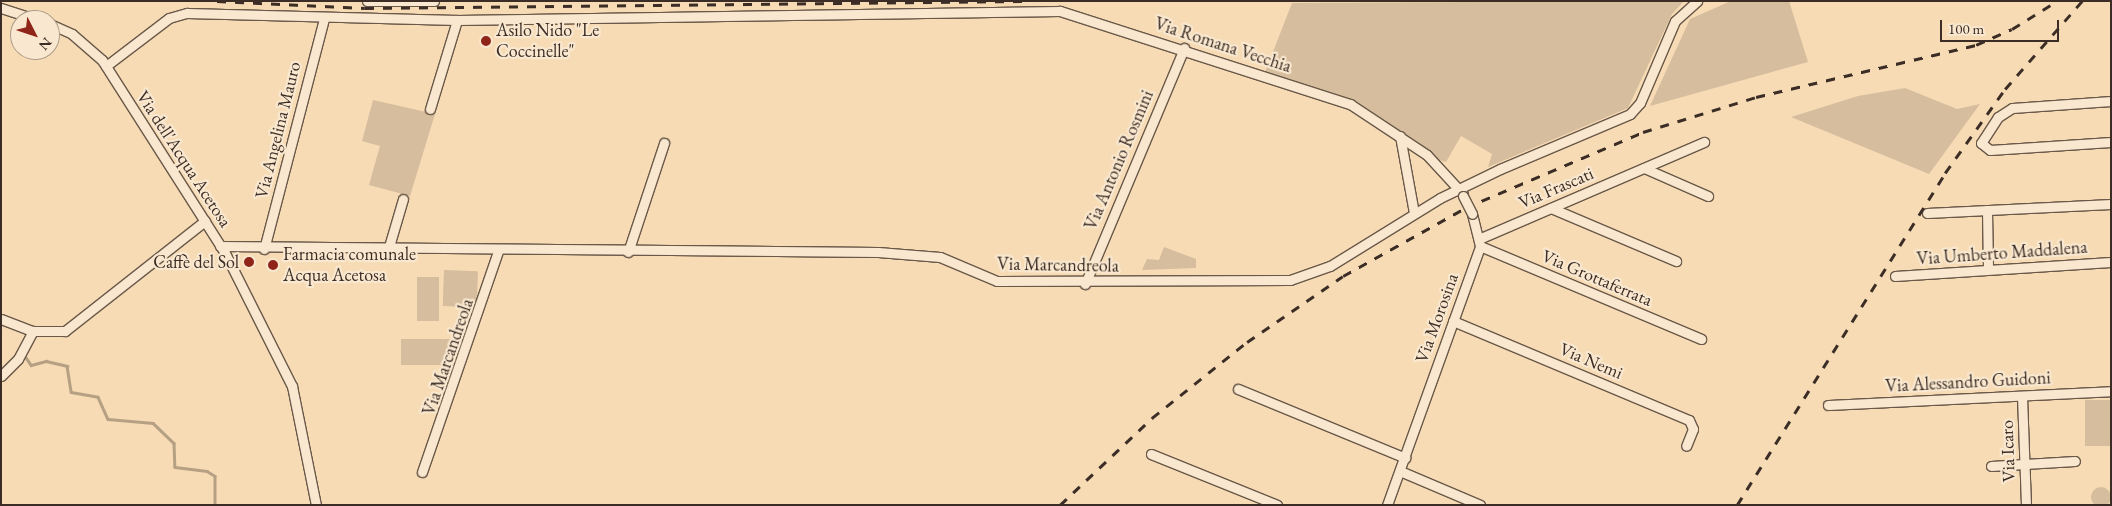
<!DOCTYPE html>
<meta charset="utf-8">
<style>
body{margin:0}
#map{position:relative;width:2112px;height:506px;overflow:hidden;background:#f6dbb5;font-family:"EB Garamond",serif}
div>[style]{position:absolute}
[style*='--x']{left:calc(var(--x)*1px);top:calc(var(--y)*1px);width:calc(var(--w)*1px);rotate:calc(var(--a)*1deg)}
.green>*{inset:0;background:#d6bd9d;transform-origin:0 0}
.round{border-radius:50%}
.stream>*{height:2.5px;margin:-1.25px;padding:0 1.25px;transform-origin:1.25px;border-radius:1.25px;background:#b6a084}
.roads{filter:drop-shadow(1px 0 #6a5849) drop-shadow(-1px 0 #6a5849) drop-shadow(0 1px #6a5849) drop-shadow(0 -1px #6a5849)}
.minor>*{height:9px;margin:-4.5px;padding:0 4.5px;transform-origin:4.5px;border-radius:4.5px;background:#f9e8cf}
.rail>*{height:2.5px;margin-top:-1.25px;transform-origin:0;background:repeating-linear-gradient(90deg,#3b2d25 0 9px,transparent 0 18px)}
.bridges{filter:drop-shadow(1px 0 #6a5849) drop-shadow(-1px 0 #6a5849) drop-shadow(0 1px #6a5849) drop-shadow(0 -1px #6a5849)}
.minor-bridge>*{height:9px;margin:-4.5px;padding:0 4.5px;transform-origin:4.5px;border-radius:4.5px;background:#f9e8cf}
.dots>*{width:14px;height:14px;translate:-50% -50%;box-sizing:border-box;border:2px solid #f9e8cf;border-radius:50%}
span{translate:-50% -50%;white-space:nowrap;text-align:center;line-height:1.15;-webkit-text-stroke:4.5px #f9e8cf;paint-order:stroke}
.poi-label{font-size:18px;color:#3b2d25}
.left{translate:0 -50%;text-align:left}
.right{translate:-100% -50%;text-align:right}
.street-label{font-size:18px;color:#3b2d25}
.frame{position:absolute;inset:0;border:2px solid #3b2d25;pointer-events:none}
.north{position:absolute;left:10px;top:10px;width:50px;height:50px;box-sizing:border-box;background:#f9e8cf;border:1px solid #ad9d8b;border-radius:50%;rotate:131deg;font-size:14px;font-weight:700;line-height:20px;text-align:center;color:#3b2d25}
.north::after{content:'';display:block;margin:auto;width:18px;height:22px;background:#8f2418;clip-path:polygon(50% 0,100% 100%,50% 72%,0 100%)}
.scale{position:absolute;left:1940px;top:20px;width:119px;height:22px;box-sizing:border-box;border:2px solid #3b2d25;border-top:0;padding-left:6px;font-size:15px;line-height:18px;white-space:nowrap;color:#3b2d25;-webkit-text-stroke:4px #f9e8cf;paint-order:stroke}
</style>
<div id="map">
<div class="green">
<i style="clip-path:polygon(1684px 1px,1672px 14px,1628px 108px,1488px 167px,1492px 154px,1461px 136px,1446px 162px,1431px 158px,1350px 104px,1264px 75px,1292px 3px)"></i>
<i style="clip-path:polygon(1731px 1px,1789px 1px,1808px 62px,1650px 106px,1690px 19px)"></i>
<i style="clip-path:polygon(1905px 88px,1957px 109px,1980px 104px,1929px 174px,1791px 117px,1858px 96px)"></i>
<i style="clip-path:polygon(373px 100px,435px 114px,410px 196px,369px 185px,380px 146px,362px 141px)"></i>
<i style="clip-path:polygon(1164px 247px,1196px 259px,1196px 268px,1142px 270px,1147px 259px,1159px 260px)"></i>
<i style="left:444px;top:270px;width:34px;height:36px;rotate:2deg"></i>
<i style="left:417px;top:277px;width:22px;height:44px"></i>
<i style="left:401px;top:339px;width:50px;height:26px"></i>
<i style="left:2111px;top:400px;width:46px;height:26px;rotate:90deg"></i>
<i class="round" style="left:2091px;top:487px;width:20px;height:20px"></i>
</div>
<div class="stream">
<i style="--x:25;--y:356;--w:11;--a:56"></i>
<i style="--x:31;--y:365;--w:16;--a:-15"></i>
<i style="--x:46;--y:361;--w:22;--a:13"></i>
<i style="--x:67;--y:366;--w:26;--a:81"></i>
<i style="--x:71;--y:392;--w:27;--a:10"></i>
<i style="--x:98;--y:397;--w:24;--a:66"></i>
<i style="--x:108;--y:419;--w:45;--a:5.1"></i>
<i style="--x:153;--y:423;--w:29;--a:44"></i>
<i style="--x:174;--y:443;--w:24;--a:88"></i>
<i style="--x:175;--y:467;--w:32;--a:7"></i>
<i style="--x:207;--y:471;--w:9;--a:32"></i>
<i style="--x:215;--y:476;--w:29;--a:90"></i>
</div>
<div class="roads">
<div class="minor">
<i style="--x:367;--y:1;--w:67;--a:0"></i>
<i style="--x:1;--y:8;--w:39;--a:18"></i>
<i style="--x:50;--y:24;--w:24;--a:24"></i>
<i style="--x:72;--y:34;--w:40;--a:41"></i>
<i style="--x:102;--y:60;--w:229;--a:57.5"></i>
<i style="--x:225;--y:253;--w:149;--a:63.3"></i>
<i style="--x:292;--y:386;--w:121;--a:78.6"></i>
<i style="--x:106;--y:66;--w:79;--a:-37.3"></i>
<i style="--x:169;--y:18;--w:19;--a:-16"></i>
<i style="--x:187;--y:13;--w:270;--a:1.5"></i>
<i style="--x:457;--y:20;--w:603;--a:-0.86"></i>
<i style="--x:1060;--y:11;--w:305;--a:17.8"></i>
<i style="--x:1350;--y:104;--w:92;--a:33.5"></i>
<i style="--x:1427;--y:155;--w:53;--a:47.3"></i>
<i style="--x:2111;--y:101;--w:99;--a:176"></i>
<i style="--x:2012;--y:108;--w:17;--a:147"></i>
<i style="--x:1998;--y:117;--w:31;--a:123"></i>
<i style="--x:1981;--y:143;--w:11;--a:38"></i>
<i style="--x:1990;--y:150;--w:121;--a:-3.8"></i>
<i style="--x:430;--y:109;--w:93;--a:-73.1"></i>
<i style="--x:1400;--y:136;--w:78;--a:79.7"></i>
<i style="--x:1644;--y:168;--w:70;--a:23.6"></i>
<i style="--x:1551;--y:208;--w:136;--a:23"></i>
<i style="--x:1987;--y:210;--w:58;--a:89"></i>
<i style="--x:1927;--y:213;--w:184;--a:-2.8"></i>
<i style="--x:1481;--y:238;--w:243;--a:-23.3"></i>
<i style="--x:220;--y:246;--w:658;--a:0.52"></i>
<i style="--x:878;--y:252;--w:62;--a:4.6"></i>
<i style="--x:940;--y:257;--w:62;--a:22.8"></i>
<i style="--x:997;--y:281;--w:293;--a:-0.2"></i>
<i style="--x:1290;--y:280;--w:42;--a:-19.3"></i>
<i style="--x:1330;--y:266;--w:129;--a:-31.7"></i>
<i style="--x:1440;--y:198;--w:67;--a:-25.8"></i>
<i style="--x:1500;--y:169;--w:141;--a:-22.9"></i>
<i style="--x:1630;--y:114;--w:15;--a:-48"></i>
<i style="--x:1640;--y:103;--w:89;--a:-66.9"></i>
<i style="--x:1675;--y:21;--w:30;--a:-42"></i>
<i style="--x:1480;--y:246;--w:240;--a:22.8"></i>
<i style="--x:264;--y:249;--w:239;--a:-75.4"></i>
<i style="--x:388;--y:250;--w:53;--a:-73.6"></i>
<i style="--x:628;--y:252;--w:115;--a:-71.7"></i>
<i style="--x:1895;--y:276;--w:216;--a:-3.7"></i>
<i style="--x:1085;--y:284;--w:256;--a:-67.2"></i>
<i style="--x:1;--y:319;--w:34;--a:21"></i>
<i style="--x:1453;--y:321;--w:256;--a:22.8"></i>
<i style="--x:1689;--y:420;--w:10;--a:66"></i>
<i style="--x:1693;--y:429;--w:18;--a:112"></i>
<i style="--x:1;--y:376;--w:24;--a:-45"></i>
<i style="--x:18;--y:359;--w:32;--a:-62"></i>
<i style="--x:33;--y:331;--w:32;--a:0"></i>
<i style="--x:65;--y:331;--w:178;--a:-38.2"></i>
<i style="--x:1238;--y:389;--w:181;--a:22.4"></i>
<i style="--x:2022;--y:396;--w:109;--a:87.9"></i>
<i style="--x:1828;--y:405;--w:283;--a:-2.8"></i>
<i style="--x:1151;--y:454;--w:136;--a:22"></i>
<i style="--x:1991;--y:466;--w:84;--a:-3.4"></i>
<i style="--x:1400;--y:471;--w:87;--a:23"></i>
<i style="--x:422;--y:472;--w:234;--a:-71"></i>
<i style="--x:1387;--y:505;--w:275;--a:-70.2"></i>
<i style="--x:1480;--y:246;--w:33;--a:-104"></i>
</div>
</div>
<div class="rail">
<i style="--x:217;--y:1;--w:148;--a:2.7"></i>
<i style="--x:365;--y:8;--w:657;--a:-0.61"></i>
<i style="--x:1060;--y:505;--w:127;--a:-43.4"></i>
<i style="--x:1152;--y:418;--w:122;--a:-38.7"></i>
<i style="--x:1247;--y:342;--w:116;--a:-34.5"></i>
<i style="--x:1343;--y:276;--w:140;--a:-29.1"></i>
<i style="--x:1465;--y:208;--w:194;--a:-23.1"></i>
<i style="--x:1643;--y:132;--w:118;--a:-17.2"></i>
<i style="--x:1756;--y:97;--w:226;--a:-13.3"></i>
<i style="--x:1976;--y:45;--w:39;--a:-24"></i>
<i style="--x:2012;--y:29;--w:53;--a:-31.9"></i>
<i style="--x:1737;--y:505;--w:392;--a:-57.9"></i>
<i style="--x:1945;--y:173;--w:103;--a:-54.5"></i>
<i style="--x:2005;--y:89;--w:117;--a:-48.8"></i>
</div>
<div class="bridges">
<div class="minor-bridge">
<i style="--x:1463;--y:196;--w:20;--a:63"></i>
</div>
</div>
<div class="dots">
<i style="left:486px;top:41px;background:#8f2418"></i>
<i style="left:249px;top:262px;background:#8f2418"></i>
<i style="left:273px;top:265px;background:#8f2418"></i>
</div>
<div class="poi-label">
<span class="left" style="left:496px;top:41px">Asilo Nido "Le<br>Coccinelle"</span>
<span class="left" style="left:283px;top:265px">Farmacia comunale<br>Acqua Acetosa</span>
<span class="right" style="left:239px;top:262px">Caffè del Sol</span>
</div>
<div class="street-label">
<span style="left:1223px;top:45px;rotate:18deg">Via Romana Vecchia</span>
<span style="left:278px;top:130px;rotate:-76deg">Via Angelina Mauro</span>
<span style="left:184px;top:159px;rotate:57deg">Via dell'Acqua Acetosa</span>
<span style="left:1119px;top:160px;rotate:-67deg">Via Antonio Rosmini</span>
<span style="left:1556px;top:188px;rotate:-23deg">Via Frascati</span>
<span style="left:2002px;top:253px;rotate:-4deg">Via Umberto Maddalena</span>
<span style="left:1058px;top:265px;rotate:1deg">Via Marcandreola</span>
<span style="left:1597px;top:278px;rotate:23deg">Via Grottaferrata</span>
<span style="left:1437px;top:318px;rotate:-70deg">Via Morosina</span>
<span style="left:448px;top:357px;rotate:-71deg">Via Marcandreola</span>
<span style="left:1591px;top:361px;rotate:23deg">Via Nemi</span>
<span style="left:1968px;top:382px;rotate:-3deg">Via Alessandro Guidoni</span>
<span style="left:2008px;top:451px;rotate:-92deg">Via Icaro</span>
</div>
<div class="frame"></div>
<div class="north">N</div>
<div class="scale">100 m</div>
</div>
